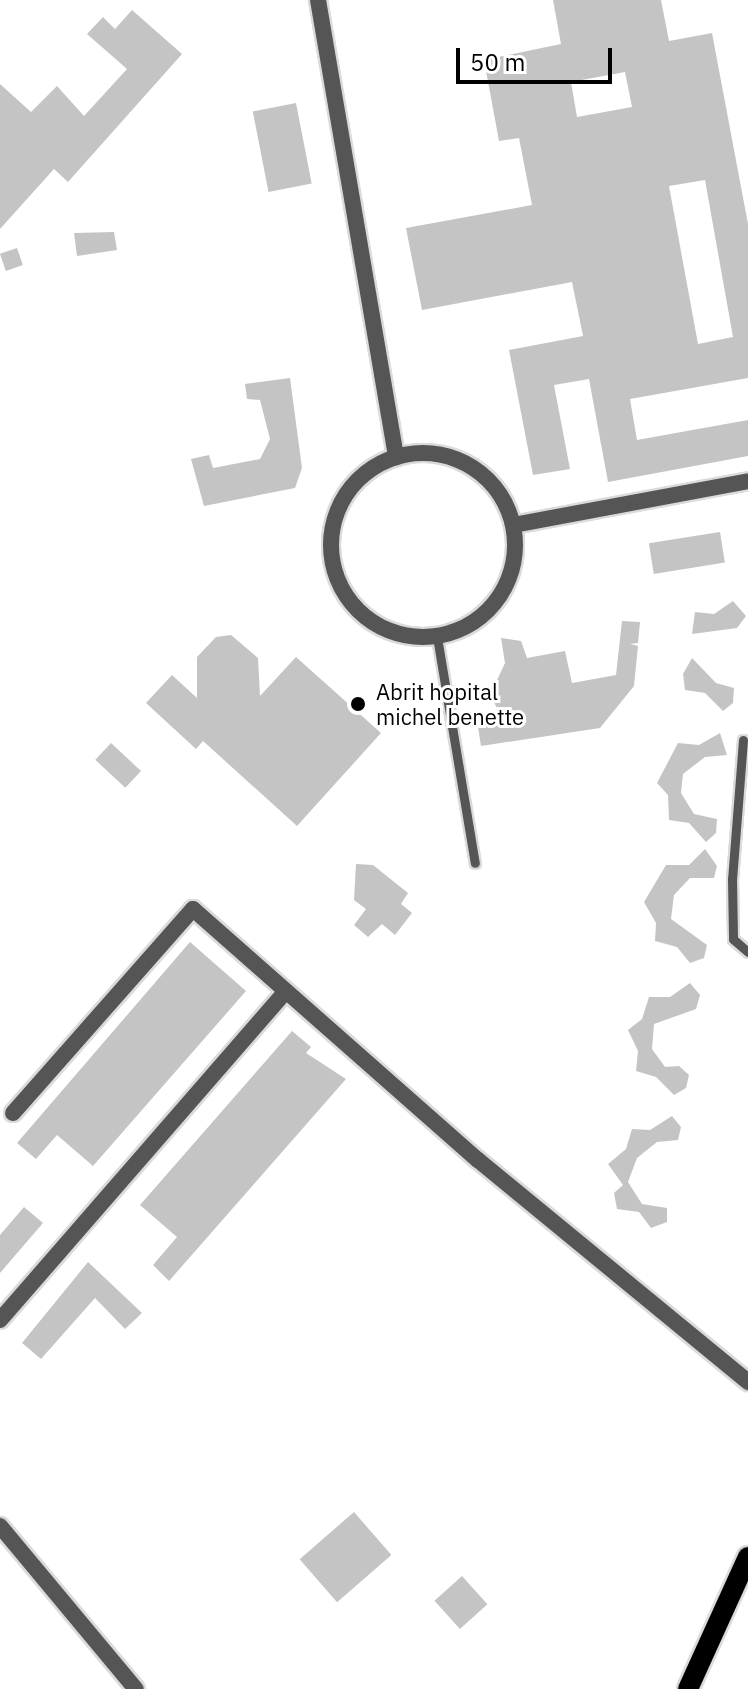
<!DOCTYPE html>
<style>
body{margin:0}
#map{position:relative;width:748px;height:1689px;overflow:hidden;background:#fff;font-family:"IBM Plex Sans",sans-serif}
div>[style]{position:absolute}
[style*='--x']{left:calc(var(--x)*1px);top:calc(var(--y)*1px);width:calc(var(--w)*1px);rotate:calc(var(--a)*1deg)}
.building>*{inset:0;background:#c4c4c4;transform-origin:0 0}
.roads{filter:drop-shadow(2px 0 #dbdbdb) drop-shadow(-2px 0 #dbdbdb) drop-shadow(0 2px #dbdbdb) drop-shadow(0 -2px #dbdbdb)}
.service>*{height:9px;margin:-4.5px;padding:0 4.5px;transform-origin:4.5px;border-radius:4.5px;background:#555}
.minor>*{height:16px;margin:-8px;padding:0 8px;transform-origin:8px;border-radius:8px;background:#555}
.minor>.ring{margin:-8px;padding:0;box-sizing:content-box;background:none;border:16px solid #555;border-radius:50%}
.primary>*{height:20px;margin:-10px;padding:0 10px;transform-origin:10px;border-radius:10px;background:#000}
.dots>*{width:22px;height:22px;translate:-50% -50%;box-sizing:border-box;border:4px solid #fff;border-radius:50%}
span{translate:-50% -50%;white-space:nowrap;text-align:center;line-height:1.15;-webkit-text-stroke:6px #fff;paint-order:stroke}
.poi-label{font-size:22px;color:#000}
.left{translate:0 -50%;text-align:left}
.scale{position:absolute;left:456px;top:48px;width:156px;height:36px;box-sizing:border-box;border:4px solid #000;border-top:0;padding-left:10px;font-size:24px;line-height:28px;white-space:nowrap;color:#000;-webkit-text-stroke:6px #fff;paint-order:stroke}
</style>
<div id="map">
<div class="building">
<i style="clip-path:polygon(evenodd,553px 0,661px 0,669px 41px,712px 33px,748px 224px,748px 378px,630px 399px,637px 440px,748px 420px,748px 456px,608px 482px,589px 379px,554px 385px,570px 469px,533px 475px,509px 350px,583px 336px,572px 282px,422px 310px,406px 228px,532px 205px,519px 138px,499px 141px,484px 60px,561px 44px,553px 0,625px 72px,632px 107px,577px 117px,571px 82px,625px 72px,553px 0,705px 180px,733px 337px,698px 344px,669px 186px,705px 180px)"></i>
<i style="clip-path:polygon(132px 10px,182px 54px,68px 182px,54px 169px,0 229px,0 84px,31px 112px,57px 86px,84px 116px,127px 69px,87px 34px,103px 17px,115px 29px)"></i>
<i style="left:296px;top:103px;width:82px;height:44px;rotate:79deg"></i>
<i style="clip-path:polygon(114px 232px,117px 250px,77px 256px,74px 233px)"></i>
<i style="left:17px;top:248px;width:18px;height:18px;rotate:71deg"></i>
<i style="clip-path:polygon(290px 378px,302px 468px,295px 488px,204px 506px,191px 459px,209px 455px,213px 468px,260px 459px,270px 439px,260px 400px,247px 399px,245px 384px)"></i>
<i style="left:720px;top:532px;width:31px;height:72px;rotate:81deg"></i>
<i style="clip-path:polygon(733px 601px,746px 616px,737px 628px,692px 634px,695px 612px,714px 614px)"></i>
<i style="clip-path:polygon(622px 621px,640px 622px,638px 643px,630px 644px,638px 646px,634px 686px,600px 728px,481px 746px,478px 727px,503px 719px,490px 695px,505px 663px,501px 638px,521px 641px,527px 658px,565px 651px,572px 683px,616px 675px)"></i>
<i style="clip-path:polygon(231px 635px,258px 658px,260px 696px,296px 657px,381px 733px,297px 826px,203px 741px,196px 749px,146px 703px,172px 675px,197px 698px,197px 657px,216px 637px)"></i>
<i style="clip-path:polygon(692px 658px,716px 683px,734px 688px,733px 703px,723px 711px,705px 693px,685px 690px,683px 674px)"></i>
<i style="clip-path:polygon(720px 733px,727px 755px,705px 757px,683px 774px,681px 793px,694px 814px,717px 819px,716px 833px,706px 842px,689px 823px,669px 820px,668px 795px,657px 783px,678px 743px,699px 745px)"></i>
<i style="left:111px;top:743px;width:41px;height:23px;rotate:43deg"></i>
<i style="clip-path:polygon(705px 849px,717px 866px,714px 878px,690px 878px,674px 895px,671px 919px,707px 945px,704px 958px,690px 963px,677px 947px,655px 941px,656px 923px,644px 902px,666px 865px,689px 865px)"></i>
<i style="clip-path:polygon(356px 864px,373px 865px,408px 893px,401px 904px,412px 913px,395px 935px,382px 924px,368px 937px,354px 925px,366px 909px,354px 900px)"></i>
<i style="clip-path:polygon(190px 942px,246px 991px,93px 1166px,57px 1135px,36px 1159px,17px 1143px)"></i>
<i style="clip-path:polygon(690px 983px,700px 995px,696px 1009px,654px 1024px,652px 1049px,665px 1067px,679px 1066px,689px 1075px,686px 1088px,674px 1095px,656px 1077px,636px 1071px,638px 1051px,628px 1030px,642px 1019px,649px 997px,670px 997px)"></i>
<i style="clip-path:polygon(292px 1031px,311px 1047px,306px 1053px,346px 1079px,169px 1281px,153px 1265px,177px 1237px,140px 1205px)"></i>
<i style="clip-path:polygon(672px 1116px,681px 1127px,678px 1140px,657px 1142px,637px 1158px,628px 1182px,642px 1204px,667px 1208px,667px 1222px,651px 1228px,639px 1212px,617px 1209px,614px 1193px,623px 1185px,608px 1164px,626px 1149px,632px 1129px,650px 1130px)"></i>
<i style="clip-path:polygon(24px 1207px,43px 1223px,0 1273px,0 1235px)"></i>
<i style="clip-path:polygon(88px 1262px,142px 1313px,125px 1329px,95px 1298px,41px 1359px,22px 1343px)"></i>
<i style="left:354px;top:1512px;width:57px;height:72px;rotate:49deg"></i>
<i style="left:462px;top:1576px;width:38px;height:37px;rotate:48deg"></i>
</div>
<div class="roads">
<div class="service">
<i style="--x:437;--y:637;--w:229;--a:80.5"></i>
<i style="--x:743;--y:740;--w:139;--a:94.5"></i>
<i style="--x:732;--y:879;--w:60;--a:89"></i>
<i style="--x:733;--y:939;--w:20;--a:41"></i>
</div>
<div class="minor">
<i style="--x:318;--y:0;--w:464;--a:80.3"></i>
<i class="ring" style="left:331px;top:453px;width:168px;height:168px"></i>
<i style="--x:514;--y:525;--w:238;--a:-10.6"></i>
<i style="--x:13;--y:1113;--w:272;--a:-48.6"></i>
<i style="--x:193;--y:909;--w:380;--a:41.4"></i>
<i style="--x:478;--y:1160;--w:350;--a:39.4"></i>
<i style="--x:0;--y:1320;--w:435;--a:-49"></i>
<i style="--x:0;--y:1526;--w:212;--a:50.2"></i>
</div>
<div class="primary">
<i style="--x:688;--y:1689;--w:145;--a:-65.6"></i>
</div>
</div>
<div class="dots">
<i style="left:358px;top:704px;background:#000"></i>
</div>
<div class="poi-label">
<span class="left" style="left:376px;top:704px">Abrit hopital<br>michel benette</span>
</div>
<div class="scale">50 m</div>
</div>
